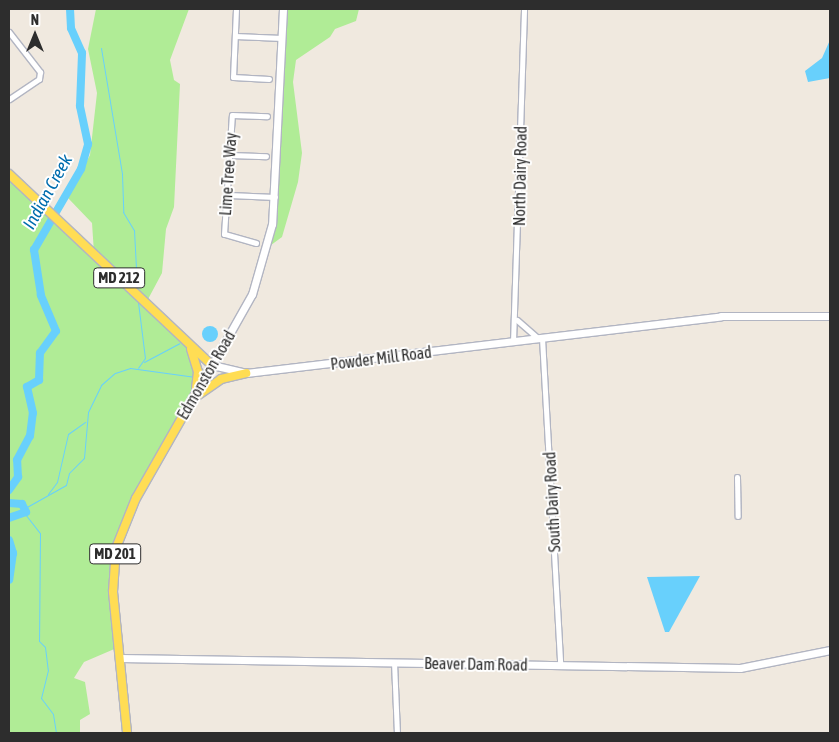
<!DOCTYPE html>
<style>
body{margin:0}
#map{position:relative;width:839px;height:742px;overflow:hidden;background:#f0e9df;font-family:"Asap Condensed",sans-serif}
div>[style]{position:absolute}
[style*='--x']{left:calc(var(--x)*1px);top:calc(var(--y)*1px);width:calc(var(--w)*1px);rotate:calc(var(--a)*1deg)}
.green>*{inset:0;background:#b0ec96}
.water>*{inset:0;background:#68d0fc}
.round{border-radius:50%}
.stream>*{height:1px;margin:-0.5px;padding:0 0.5px;transform-origin:0.5px;border-radius:0.5px;background:#68d0fc}
.river>*{height:8px;margin:-4px;padding:0 4px;transform-origin:4px;border-radius:4px;background:#68d0fc}
.roads{filter:drop-shadow(1px 0 #b2b5c2) drop-shadow(-1px 0 #b2b5c2) drop-shadow(0 1px #b2b5c2) drop-shadow(0 -1px #b2b5c2)}
.street>*{height:5px;margin:-2.5px;padding:0 2.5px;transform-origin:2.5px;border-radius:2.5px;background:#fff}
.secondary>*{height:7px;margin:-3.5px;padding:0 3.5px;transform-origin:3.5px;border-radius:3.5px;background:#fff}
.primary>*{height:8px;margin:-4px;padding:0 4px;transform-origin:4px;border-radius:4px;background:#ffdd54}
span{translate:-50% -50%;white-space:nowrap;text-align:center;line-height:1.15;-webkit-text-stroke:4px #fff;paint-order:stroke}
.shield-label span{padding:1px 4px;background:#fff;border:1px solid;border-radius:4px;-webkit-text-stroke-width:0}
.shield-label{font-size:15px;color:#2d2d2d;font-weight:700}
.street-label{font-size:16px;color:#2d2d2d}
.water-label{font-size:18px;color:#006dae;font-style:italic}
.frame{position:absolute;inset:0;border:10px solid #2d2d2d;pointer-events:none}
.north{position:absolute;left:10px;top:10px;width:50px;height:50px;-webkit-text-stroke:4px #fff;paint-order:stroke;rotate:0deg;font-size:14px;font-weight:700;line-height:20px;text-align:center;color:#2d2d2d}
.north::after{content:'';display:block;margin:auto;width:18px;height:22px;background:#2d2d2d;clip-path:polygon(50% 0,100% 100%,50% 72%,0 100%)}
</style>
<div id="map">
<div class="green">
<i style="clip-path:polygon(96px 9px,189px 9px,170px 60px,174px 80px,180px 84px,174px 207px,166px 229px,162px 273px,146px 303px,190px 345px,198px 365px,193px 399px,136px 498px,115px 556px,119px 647px,84px 662px,74px 678px,85px 682px,90px 714px,80px 720px,80px 733px,9px 733px,9px 174px,94px 253px,92px 223px,68px 198px,90px 155px,97px 93px,88px 49px)"></i>
<i style="clip-path:polygon(283px 9px,359px 9px,356px 21px,335px 29px,330px 37px,296px 60px,293px 82px,302px 153px,298px 182px,282px 237px,267px 248px)"></i>
</div>
<div class="water">
<i style="clip-path:polygon(830px 40px,830px 78px,808px 82px,805px 71px,822px 58px)"></i>
<i class="round" style="left:202px;top:326px;width:16px;height:16px"></i>
<i style="clip-path:polygon(700px 576px,669px 632px,665px 632px,647px 577px)"></i>
</div>
<div class="stream">
<i style="--x:101;--y:48;--w:128;--a:80.5"></i>
<i style="--x:122;--y:174;--w:38;--a:88"></i>
<i style="--x:123;--y:212;--w:21;--a:59"></i>
<i style="--x:134;--y:230;--w:58;--a:87"></i>
<i style="--x:138;--y:302;--w:56;--a:82.9"></i>
<i style="--x:145;--y:358;--w:12;--a:125"></i>
<i style="--x:144;--y:362;--w:40;--a:-28"></i>
<i style="--x:48;--y:494;--w:15;--a:-53"></i>
<i style="--x:57;--y:482;--w:49;--a:-77.1"></i>
<i style="--x:68;--y:434;--w:21;--a:-35"></i>
<i style="--x:25;--y:508;--w:47;--a:-29.3"></i>
<i style="--x:66;--y:485;--w:12;--a:-76"></i>
<i style="--x:69;--y:473;--w:21;--a:-45"></i>
<i style="--x:84;--y:458;--w:46;--a:-85"></i>
<i style="--x:88;--y:412;--w:30;--a:-64"></i>
<i style="--x:101;--y:385;--w:18;--a:-41"></i>
<i style="--x:115;--y:373;--w:16;--a:-18"></i>
<i style="--x:130;--y:368;--w:66;--a:7.9"></i>
<i style="--x:25;--y:514;--w:24;--a:52"></i>
<i style="--x:40;--y:533;--w:108;--a:90.5"></i>
<i style="--x:39;--y:641;--w:8;--a:45"></i>
<i style="--x:45;--y:647;--w:23;--a:83"></i>
<i style="--x:48;--y:670;--w:29;--a:104"></i>
<i style="--x:41;--y:698;--w:20;--a:53"></i>
<i style="--x:53;--y:714;--w:19;--a:81"></i>
</div>
<div class="river">
<i style="--x:9;--y:490;--w:16;--a:-55"></i>
<i style="--x:18;--y:477;--w:17;--a:-93"></i>
<i style="--x:17;--y:460;--w:27;--a:-62"></i>
<i style="--x:30;--y:436;--w:23;--a:-83"></i>
<i style="--x:33;--y:413;--w:27;--a:-103"></i>
<i style="--x:27;--y:387;--w:14;--a:-30"></i>
<i style="--x:39;--y:380;--w:27;--a:-88"></i>
<i style="--x:40;--y:353;--w:27;--a:-54"></i>
<i style="--x:56;--y:331;--w:39;--a:-113"></i>
<i style="--x:41;--y:295;--w:46;--a:-98.8"></i>
<i style="--x:34;--y:250;--w:94;--a:-59.9"></i>
<i style="--x:81;--y:169;--w:26;--a:-74"></i>
<i style="--x:88;--y:144;--w:39;--a:-102"></i>
<i style="--x:80;--y:106;--w:53;--a:-87.8"></i>
<i style="--x:82;--y:53;--w:27;--a:-114"></i>
<i style="--x:71;--y:28;--w:19;--a:-93"></i>
<i style="--x:9;--y:503;--w:13;--a:4"></i>
<i style="--x:22;--y:504;--w:9;--a:63"></i>
<i style="--x:26;--y:512;--w:18;--a:161"></i>
<i style="--x:9;--y:540;--w:14;--a:73"></i>
<i style="--x:13;--y:553;--w:27;--a:98"></i>
</div>
<div class="roads">
<div class="street">
<i style="--x:236;--y:9;--w:68;--a:92.5"></i>
<i style="--x:233;--y:77;--w:36;--a:3"></i>
<i style="--x:9;--y:32;--w:51;--a:52.2"></i>
<i style="--x:40;--y:72;--w:7;--a:98"></i>
<i style="--x:39;--y:79;--w:36;--a:146"></i>
<i style="--x:235;--y:36;--w:47;--a:2.4"></i>
<i style="--x:230;--y:155;--w:36;--a:2"></i>
<i style="--x:229;--y:195;--w:46;--a:2.5"></i>
<i style="--x:256;--y:243;--w:33;--a:-164"></i>
<i style="--x:224;--y:234;--w:119;--a:-86.2"></i>
<i style="--x:232;--y:115;--w:35;--a:2"></i>
<i style="--x:517;--y:320;--w:28;--a:41"></i>
<i style="--x:542;--y:338;--w:327;--a:86.8"></i>
<i style="--x:513;--y:342;--w:333;--a:-88.1"></i>
<i style="--x:737;--y:477;--w:39;--a:89"></i>
<i style="--x:394;--y:662;--w:71;--a:87.6"></i>
</div>
<div class="secondary">
<i style="--x:283;--y:9;--w:215;--a:92.9"></i>
<i style="--x:272;--y:224;--w:73;--a:105.9"></i>
<i style="--x:252;--y:294;--w:81;--a:119.4"></i>
<i style="--x:212;--y:365;--w:35;--a:13"></i>
<i style="--x:246;--y:373;--w:478;--a:-6.8"></i>
<i style="--x:721;--y:316;--w:109;--a:0"></i>
<i style="--x:120;--y:658;--w:620;--a:0.92"></i>
<i style="--x:740;--y:668;--w:92;--a:-11.3"></i>
</div>
<div class="primary">
<i style="--x:9;--y:174;--w:279;--a:43.3"></i>
<i style="--x:212;--y:365;--w:153;--a:119.7"></i>
<i style="--x:136;--y:498;--w:54;--a:111.8"></i>
<i style="--x:116;--y:548;--w:44;--a:93.9"></i>
<i style="--x:113;--y:592;--w:142;--a:84.3"></i>
<i style="--x:191;--y:349;--w:24;--a:73"></i>
<i style="--x:198;--y:372;--w:16;--a:97"></i>
<i style="--x:197;--y:396;--w:29;--a:-35"></i>
<i style="--x:221;--y:379;--w:26;--a:-13"></i>
</div>
</div>
<div class="shield-label">
<span style="left:119px;top:278px">MD 212</span>
<span style="left:115px;top:554px">MD 201</span>
</div>
<div class="street-label">
<span style="left:228px;top:174px;rotate:-86deg">Lime Tree Way</span>
<span style="left:520px;top:176px;rotate:-89deg">North Dairy Road</span>
<span style="left:381px;top:358px;rotate:-7deg">Powder Mill Road</span>
<span style="left:206px;top:375px;rotate:-60deg">Edmonston Road</span>
<span style="left:552px;top:502px;rotate:-93deg">South Dairy Road</span>
<span style="left:476px;top:664px;rotate:1deg">Beaver Dam Road</span>
</div>
<div class="water-label">
<span style="left:48px;top:192px;rotate:-61deg">Indian Creek</span>
</div>
<div class="frame"></div>
<div class="north">N</div>
</div>
